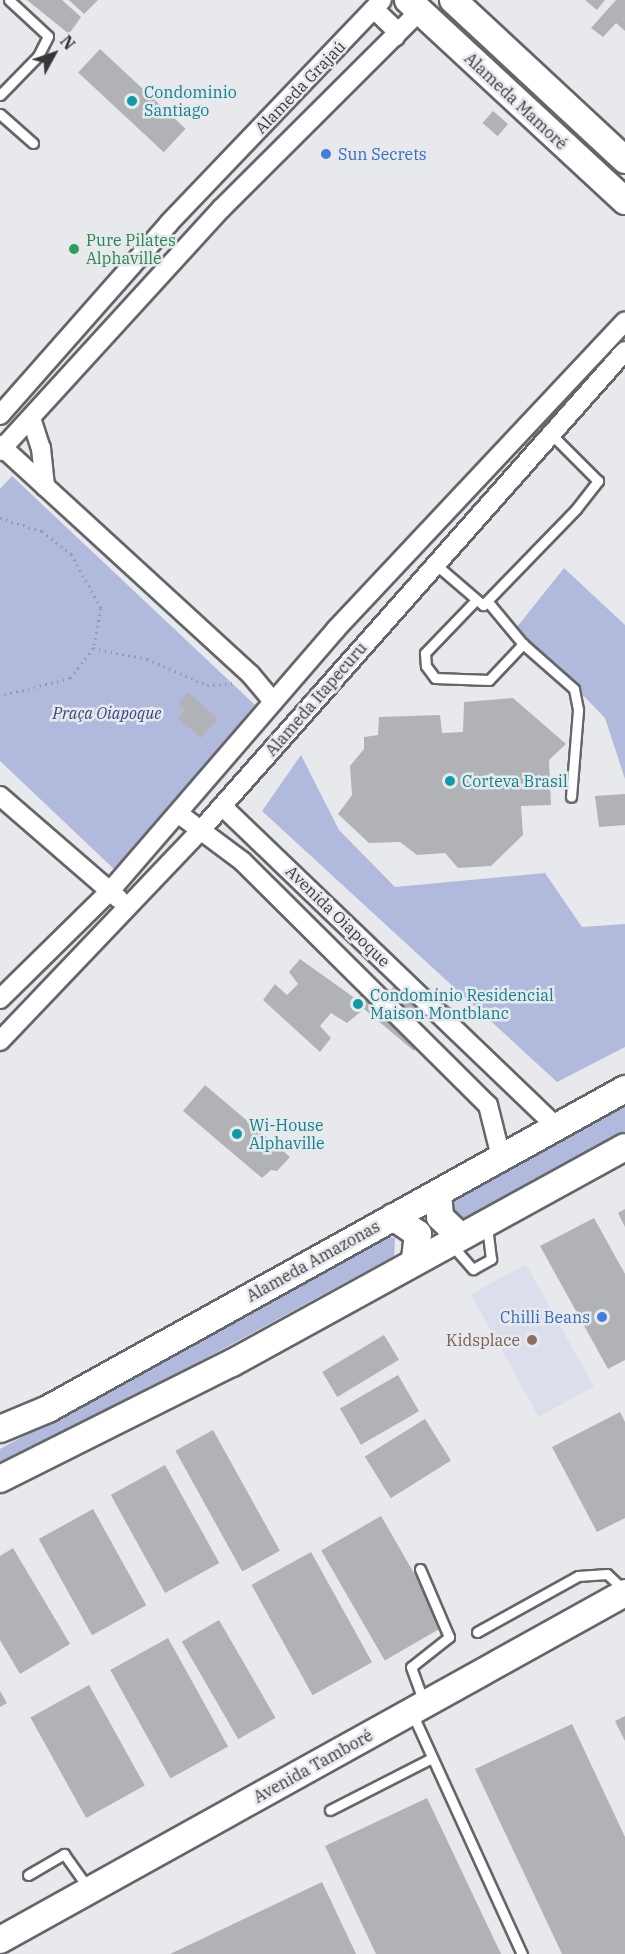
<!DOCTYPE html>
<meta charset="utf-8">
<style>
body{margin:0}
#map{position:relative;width:625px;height:1954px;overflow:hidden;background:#e7e9ed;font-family:"IBM Plex Serif",serif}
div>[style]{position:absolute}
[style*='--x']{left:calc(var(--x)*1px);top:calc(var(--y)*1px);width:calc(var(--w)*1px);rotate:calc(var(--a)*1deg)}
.built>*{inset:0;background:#dcdfeb;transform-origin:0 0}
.green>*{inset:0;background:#b1badc}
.building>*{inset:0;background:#b1b2b6;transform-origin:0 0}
.path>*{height:3px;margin-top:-1.5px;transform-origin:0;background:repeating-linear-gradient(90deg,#98999c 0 1.5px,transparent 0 6px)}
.roads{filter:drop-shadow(2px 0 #65666a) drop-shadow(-2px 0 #65666a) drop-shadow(0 2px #65666a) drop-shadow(0 -2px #65666a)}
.lane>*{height:9px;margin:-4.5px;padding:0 4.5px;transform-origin:4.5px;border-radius:4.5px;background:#fff}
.street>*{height:18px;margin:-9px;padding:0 9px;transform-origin:9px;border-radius:9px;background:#fff}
.secondary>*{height:26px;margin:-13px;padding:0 13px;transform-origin:13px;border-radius:13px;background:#fff}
.dots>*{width:16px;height:16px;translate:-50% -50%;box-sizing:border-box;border:3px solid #e7e9ed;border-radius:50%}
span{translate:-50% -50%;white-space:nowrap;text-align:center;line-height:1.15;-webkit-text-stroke:5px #e7e9ed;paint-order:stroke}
.street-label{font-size:16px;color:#373739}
.culture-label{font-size:16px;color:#0d838f}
.left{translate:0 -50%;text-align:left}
.shop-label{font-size:16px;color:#366cbe}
.right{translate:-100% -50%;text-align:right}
.leisure-label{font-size:16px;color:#27864d}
.park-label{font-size:16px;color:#3a4783;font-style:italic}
.education-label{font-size:16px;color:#785e54}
.north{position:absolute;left:24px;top:24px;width:60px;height:60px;-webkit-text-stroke:4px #e7e9ed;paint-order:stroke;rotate:50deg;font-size:16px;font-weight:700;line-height:24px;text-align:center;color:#373739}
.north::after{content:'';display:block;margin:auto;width:21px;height:27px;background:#373739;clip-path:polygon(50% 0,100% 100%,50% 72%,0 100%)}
</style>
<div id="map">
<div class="built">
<i style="left:526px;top:1264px;width:140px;height:63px;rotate:61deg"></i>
</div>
<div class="green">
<i style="clip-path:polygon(12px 476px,255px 705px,116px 871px,0 761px,0 489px)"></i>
<i style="clip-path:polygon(564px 568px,625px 625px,625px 779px,605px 718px,517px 627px)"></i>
<i style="clip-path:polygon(301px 755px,339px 830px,395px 887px,545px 873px,582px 927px,625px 924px,625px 1047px,557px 1082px,262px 811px)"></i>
<i style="clip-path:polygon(625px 1096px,625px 1131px,467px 1219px,457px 1217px,448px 1202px)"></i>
<i style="clip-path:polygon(384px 1236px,395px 1238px,394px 1256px,0 1470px,0 1449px)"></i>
</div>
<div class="building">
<i style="clip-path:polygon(27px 0,62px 0,81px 17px,69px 34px)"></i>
<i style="clip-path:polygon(69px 0,98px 0,84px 14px)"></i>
<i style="clip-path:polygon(585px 0,605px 0,597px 10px)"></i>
<i style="clip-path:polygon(616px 0,625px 0,625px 31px,616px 23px,603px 37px,591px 28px)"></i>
<i style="left:100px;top:49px;width:117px;height:32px;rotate:43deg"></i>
<i style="left:493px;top:111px;width:20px;height:16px;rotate:41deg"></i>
<i style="clip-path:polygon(188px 692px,218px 719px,201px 738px,178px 718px,185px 710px,178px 704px)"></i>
<i style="clip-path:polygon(513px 698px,566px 744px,549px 760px,551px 805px,521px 806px,523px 835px,491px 866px,458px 868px,445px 853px,417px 855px,400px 842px,369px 843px,338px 814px,352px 795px,350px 766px,364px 749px,364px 737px,378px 735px,379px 717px,440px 715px,442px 733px,463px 732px,464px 702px)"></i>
<i style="clip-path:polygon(625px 794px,625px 825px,599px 827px,595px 796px)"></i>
<i style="clip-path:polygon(300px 959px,356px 999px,372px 983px,385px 995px,395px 986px,383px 974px,395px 960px,453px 1009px,440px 1022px,424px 1013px,416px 1023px,426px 1034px,414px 1051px,364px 1009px,347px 1023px,331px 1013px,320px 1026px,331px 1038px,320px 1052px,263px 1000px,275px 984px,287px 995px,298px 984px,289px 972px)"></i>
<i style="clip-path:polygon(205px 1085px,290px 1157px,277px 1171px,271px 1170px,262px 1178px,183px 1111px)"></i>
<i style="clip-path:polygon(625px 1209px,625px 1227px,618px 1213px)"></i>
<i style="clip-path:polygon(594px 1218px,625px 1274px,625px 1360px,608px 1369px,540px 1246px)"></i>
<i style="left:384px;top:1335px;width:29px;height:72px;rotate:59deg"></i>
<i style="left:398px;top:1375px;width:42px;height:67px;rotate:60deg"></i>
<i style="clip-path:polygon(620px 1412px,625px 1422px,625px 1518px,597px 1532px,552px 1447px)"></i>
<i style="left:425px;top:1419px;width:49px;height:71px;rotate:58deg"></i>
<i style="left:213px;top:1430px;width:138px;height:43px;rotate:61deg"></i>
<i style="left:165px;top:1465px;width:112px;height:62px;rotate:61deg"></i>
<i style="left:93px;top:1509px;width:110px;height:62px;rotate:61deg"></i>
<i style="left:381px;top:1516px;width:127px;height:69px;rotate:60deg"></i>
<i style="clip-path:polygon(13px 1548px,70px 1644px,20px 1674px,0 1640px,0 1556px)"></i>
<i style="left:311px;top:1552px;width:126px;height:68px;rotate:61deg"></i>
<i style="left:219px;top:1620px;width:113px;height:43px;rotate:60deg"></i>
<i style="left:168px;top:1638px;width:124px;height:66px;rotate:61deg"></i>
<i style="left:89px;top:1685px;width:115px;height:67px;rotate:61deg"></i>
<i style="clip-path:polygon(0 1691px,7px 1703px,0 1707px)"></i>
<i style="clip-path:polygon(625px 1716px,625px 1741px,615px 1721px)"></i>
<i style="clip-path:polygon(572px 1724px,625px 1837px,625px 1954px,562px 1954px,475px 1769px)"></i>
<i style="clip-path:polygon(427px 1798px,501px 1954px,376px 1954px,325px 1846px)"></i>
<i style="clip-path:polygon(322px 1882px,356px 1954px,170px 1954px)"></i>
</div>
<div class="path">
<i style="--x:0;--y:518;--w:44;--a:17.2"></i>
<i style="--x:42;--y:531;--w:37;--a:38"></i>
<i style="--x:71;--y:554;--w:62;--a:60.9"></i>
<i style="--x:101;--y:608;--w:41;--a:101.3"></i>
<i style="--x:93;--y:648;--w:38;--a:127"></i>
<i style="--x:70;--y:678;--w:72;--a:165.6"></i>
<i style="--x:93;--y:648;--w:55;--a:11.5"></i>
<i style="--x:147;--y:659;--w:65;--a:23.4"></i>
<i style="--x:207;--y:685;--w:30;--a:-4"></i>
</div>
<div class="roads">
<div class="lane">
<i style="--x:0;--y:95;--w:54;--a:-45.7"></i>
<i style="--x:38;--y:56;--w:22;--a:-63"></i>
<i style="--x:48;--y:36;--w:53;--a:-137.3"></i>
<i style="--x:0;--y:114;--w:44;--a:41.3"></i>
<i style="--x:434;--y:563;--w:65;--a:40.6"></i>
<i style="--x:483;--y:605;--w:134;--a:-45.9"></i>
<i style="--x:576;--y:509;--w:36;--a:-52"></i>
<i style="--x:598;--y:481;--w:68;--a:-135"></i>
<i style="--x:474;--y:602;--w:71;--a:133.9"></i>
<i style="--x:425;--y:653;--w:13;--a:86"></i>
<i style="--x:426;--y:666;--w:15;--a:53"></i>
<i style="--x:435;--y:678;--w:54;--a:2.1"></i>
<i style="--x:489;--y:680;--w:50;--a:-46.6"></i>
<i style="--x:488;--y:602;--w:55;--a:50.2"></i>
<i style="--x:523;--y:644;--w:68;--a:41.4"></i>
<i style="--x:574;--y:689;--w:21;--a:79"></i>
<i style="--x:578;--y:710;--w:87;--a:94.6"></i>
<i style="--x:450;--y:1243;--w:35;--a:49"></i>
<i style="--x:473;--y:1269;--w:21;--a:-29"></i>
<i style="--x:491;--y:1259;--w:33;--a:-97"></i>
<i style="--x:420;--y:1569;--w:74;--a:66.9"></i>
<i style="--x:449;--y:1637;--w:48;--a:141.7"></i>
<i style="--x:411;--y:1667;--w:37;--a:70"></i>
<i style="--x:477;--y:1632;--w:115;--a:-29"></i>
<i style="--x:578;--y:1576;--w:29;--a:-4"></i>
<i style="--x:607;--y:1574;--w:23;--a:43"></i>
<i style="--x:412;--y:1713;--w:265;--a:65.5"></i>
<i style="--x:330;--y:1810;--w:112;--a:-27"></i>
<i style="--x:28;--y:1875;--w:42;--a:-30.3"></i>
<i style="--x:64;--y:1854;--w:43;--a:54.5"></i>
</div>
<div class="street">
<i style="--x:374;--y:9;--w:30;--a:44"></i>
<i style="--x:396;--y:30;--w:7;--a:98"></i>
<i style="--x:0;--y:415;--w:256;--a:-48.6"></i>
<i style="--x:169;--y:223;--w:308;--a:-46.3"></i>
<i style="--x:31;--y:418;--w:32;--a:72"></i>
<i style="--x:41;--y:448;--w:39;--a:84"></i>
<i style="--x:0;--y:445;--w:340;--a:42.5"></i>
<i style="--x:251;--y:675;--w:34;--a:50"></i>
<i style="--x:0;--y:451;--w:328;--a:-47.6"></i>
<i style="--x:221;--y:209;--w:281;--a:-44.9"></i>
<i style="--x:0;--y:796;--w:157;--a:40.9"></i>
<i style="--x:222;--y:806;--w:464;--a:43.8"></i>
<i style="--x:179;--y:814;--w:79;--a:36.7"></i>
<i style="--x:242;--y:861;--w:346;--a:44.8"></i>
<i style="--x:488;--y:1105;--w:54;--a:76"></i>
<i style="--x:0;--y:999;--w:154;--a:-44.5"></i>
<i style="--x:110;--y:891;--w:346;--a:-49.2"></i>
<i style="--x:336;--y:629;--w:422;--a:-46.8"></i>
<i style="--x:0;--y:1041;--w:290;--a:-46.4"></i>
<i style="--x:200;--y:831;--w:641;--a:-48.48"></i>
</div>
<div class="secondary">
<i style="--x:408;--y:0;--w:296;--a:42.8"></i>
<i style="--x:453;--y:0;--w:235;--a:42.9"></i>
<i style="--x:438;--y:1193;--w:24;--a:85"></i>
<i style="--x:440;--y:1217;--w:28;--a:44"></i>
<i style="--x:393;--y:1217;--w:30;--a:34"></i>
<i style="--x:418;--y:1234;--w:24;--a:97"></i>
<i style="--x:0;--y:1429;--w:52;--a:-22.6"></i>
<i style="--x:48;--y:1409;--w:660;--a:-29.01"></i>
<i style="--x:0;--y:1479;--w:259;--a:-26.6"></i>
<i style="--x:232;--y:1363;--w:448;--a:-28.8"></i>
<i style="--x:0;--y:1940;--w:715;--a:-29.04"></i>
</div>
</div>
<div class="dots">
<i style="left:132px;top:101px;background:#0f9aa8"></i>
<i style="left:326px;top:154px;background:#3f7fe0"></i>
<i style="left:74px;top:249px;background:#2e9e5b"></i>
<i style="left:450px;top:781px;background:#0f9aa8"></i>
<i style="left:358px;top:1004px;background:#0f9aa8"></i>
<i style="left:237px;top:1134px;background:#0f9aa8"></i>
<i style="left:602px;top:1317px;background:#3f7fe0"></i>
<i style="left:532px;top:1340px;background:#8d6e63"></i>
</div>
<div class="street-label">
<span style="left:300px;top:87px;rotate:-46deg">Alameda Grajaú</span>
<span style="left:516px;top:101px;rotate:43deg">Alameda Mamoré</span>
<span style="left:316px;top:699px;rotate:-49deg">Alameda Itapecuru</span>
<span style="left:338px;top:916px;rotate:44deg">Avenida Oiapoque</span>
<span style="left:313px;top:1261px;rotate:-29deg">Alameda Amazonas</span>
<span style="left:313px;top:1766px;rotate:-29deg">Avenida Tamboré</span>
</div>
<div class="culture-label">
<span class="left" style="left:144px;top:101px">Condominio<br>Santiago</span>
<span class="left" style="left:462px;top:781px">Corteva Brasil</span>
<span class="left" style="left:370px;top:1004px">Condomínio Residencial<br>Maison Montblanc</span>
<span class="left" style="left:249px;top:1134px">Wi-House<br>Alphaville</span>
</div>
<div class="shop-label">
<span class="left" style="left:338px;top:154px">Sun Secrets</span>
<span class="right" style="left:590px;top:1317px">Chilli Beans</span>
</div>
<div class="leisure-label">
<span class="left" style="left:86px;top:249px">Pure Pilates<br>Alphaville</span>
</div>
<div class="park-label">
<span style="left:107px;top:713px">Praça Oiapoque</span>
</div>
<div class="education-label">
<span class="right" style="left:520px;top:1340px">Kidsplace</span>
</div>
<div class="north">N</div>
</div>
